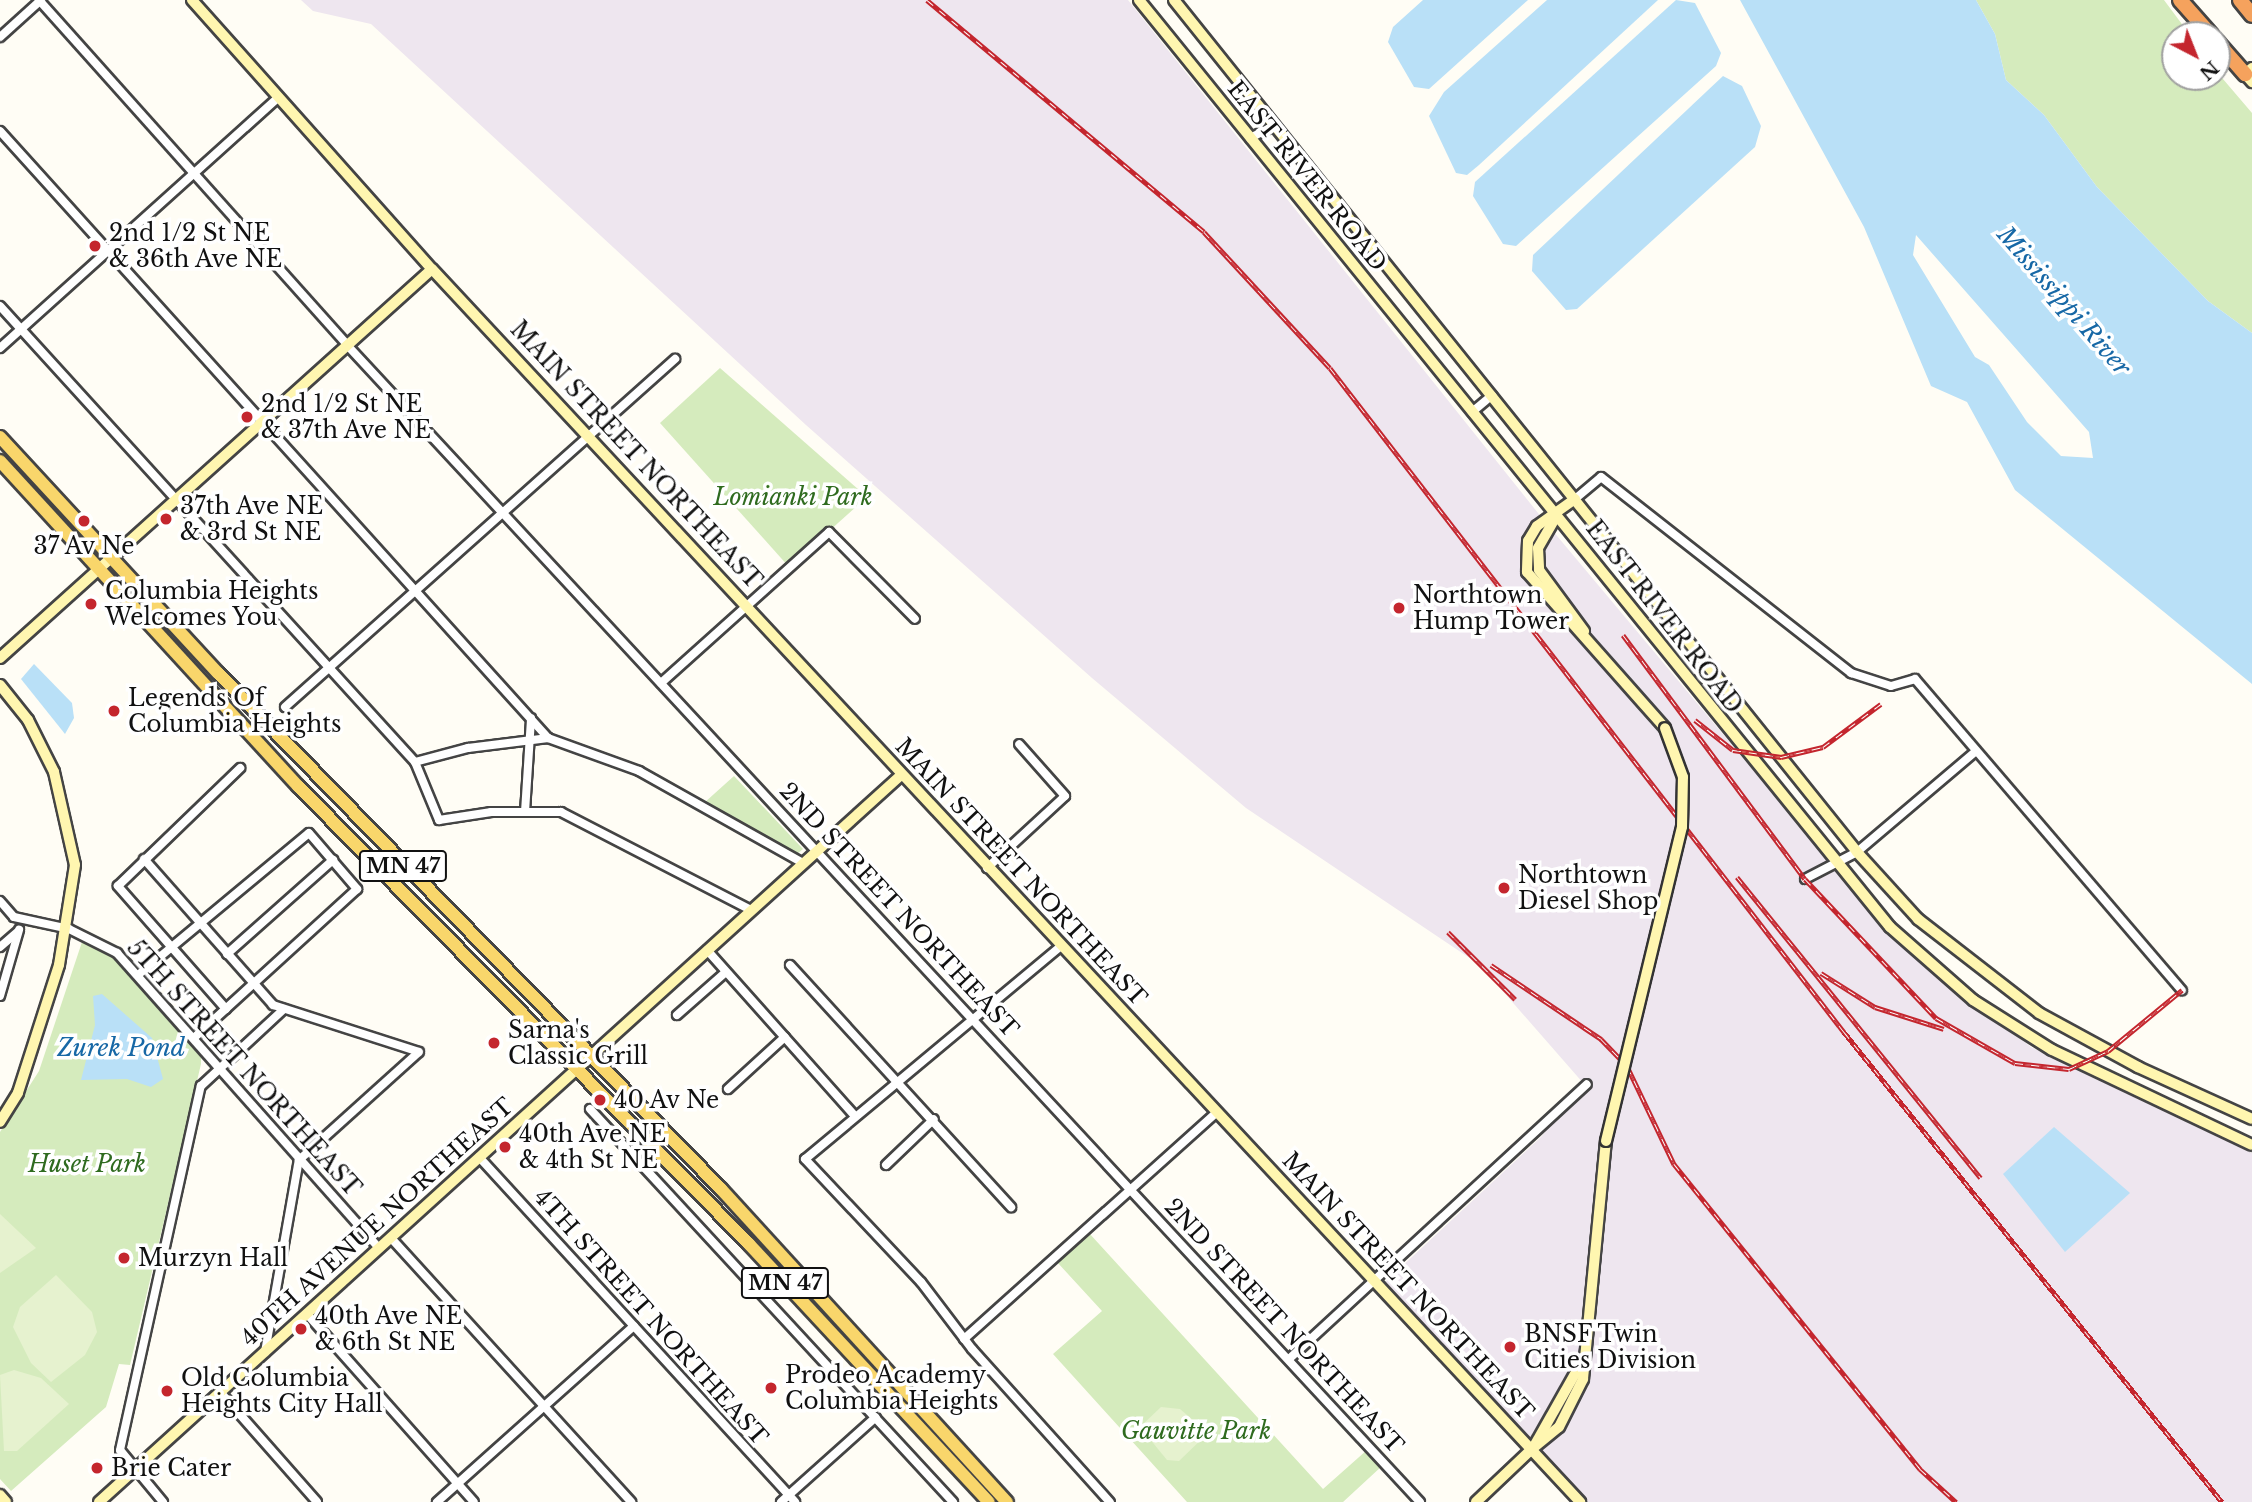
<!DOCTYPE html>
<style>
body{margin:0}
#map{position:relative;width:2252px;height:1502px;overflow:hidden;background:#fffdf5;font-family:"Libre Baskerville",serif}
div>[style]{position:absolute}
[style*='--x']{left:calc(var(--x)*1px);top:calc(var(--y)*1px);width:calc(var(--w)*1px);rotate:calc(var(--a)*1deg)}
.industrial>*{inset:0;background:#eee6ef}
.green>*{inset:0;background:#d5ebbd}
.pitch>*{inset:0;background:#e6f2cf}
.water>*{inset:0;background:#b9e0f7}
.roads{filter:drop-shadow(2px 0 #444) drop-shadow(-2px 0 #444) drop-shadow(0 2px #444) drop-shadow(0 -2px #444)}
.street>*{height:8px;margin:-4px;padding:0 4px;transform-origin:4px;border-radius:4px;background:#fff}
.secondary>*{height:10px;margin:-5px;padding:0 5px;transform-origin:5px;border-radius:5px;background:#fff6b0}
.primary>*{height:12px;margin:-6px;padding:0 6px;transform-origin:6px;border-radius:6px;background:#f9d66b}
.highway>*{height:14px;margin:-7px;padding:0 7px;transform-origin:7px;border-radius:7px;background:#f5a25d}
.rail>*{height:5px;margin-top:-2.5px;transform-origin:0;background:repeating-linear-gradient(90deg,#fff 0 8px,#c4262e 0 16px);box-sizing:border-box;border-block:2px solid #c4262e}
.bridges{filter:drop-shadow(2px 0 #333) drop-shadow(-2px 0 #333) drop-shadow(0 2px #333) drop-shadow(0 -2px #333)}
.secondary-bridge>*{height:10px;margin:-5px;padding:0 5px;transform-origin:5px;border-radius:5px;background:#fff6b0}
.dots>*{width:19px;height:19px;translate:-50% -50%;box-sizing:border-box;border:4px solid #fff;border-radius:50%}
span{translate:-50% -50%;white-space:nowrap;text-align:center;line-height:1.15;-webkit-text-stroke:7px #fff;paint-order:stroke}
.shield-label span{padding:2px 5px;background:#fff;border:2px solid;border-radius:5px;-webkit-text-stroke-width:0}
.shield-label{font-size:21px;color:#111;font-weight:700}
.street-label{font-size:23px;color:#111}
.poi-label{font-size:23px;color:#111}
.left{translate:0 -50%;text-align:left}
.park-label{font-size:23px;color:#2f6b1f;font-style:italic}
.water-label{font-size:24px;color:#1768a6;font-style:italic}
.north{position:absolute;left:2161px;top:21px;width:70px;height:70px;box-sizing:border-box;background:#fff;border:2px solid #a0a0a0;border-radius:50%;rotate:138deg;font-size:19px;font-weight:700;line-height:28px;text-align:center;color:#111}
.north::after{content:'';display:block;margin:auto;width:24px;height:32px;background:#c4262e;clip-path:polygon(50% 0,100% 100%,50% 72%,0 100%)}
</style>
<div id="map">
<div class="industrial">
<i style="clip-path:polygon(301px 0,1128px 0,1542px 518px,1898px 943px,2031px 1047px,2252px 1153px,2252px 1502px,1586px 1502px,1385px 1282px,1541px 1137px,1584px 1084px,1480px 965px,1246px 808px,1092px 678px,806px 425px,371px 24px,313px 11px)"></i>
</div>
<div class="green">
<i style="clip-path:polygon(1976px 0,2164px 0,2190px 35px,2175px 35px,2175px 77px,2217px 77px,2217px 72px,2252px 113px,2252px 333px,2208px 301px,2097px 187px,2044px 115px,2006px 80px,1995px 34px)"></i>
<i style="clip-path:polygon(720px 368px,867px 497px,789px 567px,660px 423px)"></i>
<i style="clip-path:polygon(734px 776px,803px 849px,796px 855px,704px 803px)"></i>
<i style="clip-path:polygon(83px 939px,121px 962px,201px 1055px,201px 1064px,130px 1365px,119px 1364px,106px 1407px,11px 1491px,0 1479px,0 1132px,39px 1071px)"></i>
<i style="clip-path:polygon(1089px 1233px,1323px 1489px,1367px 1450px,1382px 1466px,1343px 1502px,1187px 1502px,1053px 1354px,1102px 1311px,1057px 1262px)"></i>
</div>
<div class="pitch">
<i style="clip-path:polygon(0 1214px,36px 1248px,0 1273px)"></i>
<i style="clip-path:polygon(56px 1275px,92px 1312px,97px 1332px,85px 1355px,51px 1382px,31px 1363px,13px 1327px,20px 1307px)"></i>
<i style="clip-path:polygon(14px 1370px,41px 1378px,69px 1404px,17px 1451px,4px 1451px,0 1375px)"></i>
<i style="clip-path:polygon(1161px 1407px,1180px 1409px,1208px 1433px,1179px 1461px,1167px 1460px,1140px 1427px)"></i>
</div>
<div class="water">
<i style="clip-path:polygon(1423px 0,1528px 0,1429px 89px,1414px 87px,1388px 42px,1393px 27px)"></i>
<i style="clip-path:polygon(1547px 0,1658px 0,1479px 165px,1467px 175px,1456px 173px,1429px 116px,1444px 92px)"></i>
<i style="clip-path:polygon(1676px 0,1695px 3px,1721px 53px,1716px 66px,1516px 246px,1503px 244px,1473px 196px,1475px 182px)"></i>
<i style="clip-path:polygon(evenodd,1740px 0,1976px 0,1995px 34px,2006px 80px,2044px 115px,2097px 187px,2208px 301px,2252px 333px,2252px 684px,2015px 490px,1967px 402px,1931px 386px,1864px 227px,1740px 0,1916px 235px,2089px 432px,2093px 458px,2061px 456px,2027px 422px,1989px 365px,1975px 357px,1913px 255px,1916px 235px)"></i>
<i style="clip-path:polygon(1723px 76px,1742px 86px,1761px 126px,1755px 147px,1577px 309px,1566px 310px,1532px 271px,1533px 255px)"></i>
<i style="clip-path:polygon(34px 664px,72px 703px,74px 718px,65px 734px,21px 679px)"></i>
<i style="clip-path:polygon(102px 994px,152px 1038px,163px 1079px,151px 1087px,127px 1079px,81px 1080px,95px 1025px,93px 996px)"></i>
<i style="clip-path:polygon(2054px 1127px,2130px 1193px,2065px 1252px,2003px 1174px)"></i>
</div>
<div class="roads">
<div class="street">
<i style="--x:39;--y:0;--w:462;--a:48.2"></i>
<i style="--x:347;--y:345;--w:1578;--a:47.16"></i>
<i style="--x:0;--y:37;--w:55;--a:-42.1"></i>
<i style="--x:0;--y:131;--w:818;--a:47.92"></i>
<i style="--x:1250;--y:138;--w:28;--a:-27"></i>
<i style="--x:0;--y:306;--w:617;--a:47.7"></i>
<i style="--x:415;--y:762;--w:63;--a:67.5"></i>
<i style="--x:439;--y:820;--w:53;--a:-8.7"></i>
<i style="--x:491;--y:812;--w:70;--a:0"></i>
<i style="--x:561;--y:812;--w:214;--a:27.3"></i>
<i style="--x:0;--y:348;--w:374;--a:-42"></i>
<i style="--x:1472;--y:412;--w:26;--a:-40"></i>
<i style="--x:1575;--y:499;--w:34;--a:-40"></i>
<i style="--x:1601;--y:477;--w:318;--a:38.1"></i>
<i style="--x:1851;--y:673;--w:42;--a:18"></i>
<i style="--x:1891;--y:686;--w:25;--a:-16"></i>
<i style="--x:1915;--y:679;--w:410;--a:49.4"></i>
<i style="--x:661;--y:683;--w:226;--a:-41.9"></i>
<i style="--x:829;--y:532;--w:122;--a:45.3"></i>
<i style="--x:285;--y:707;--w:523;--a:-41.74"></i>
<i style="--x:415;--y:762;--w:55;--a:-14.8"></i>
<i style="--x:468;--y:748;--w:81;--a:-7.1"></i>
<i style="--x:548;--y:738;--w:97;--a:19.9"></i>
<i style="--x:639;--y:771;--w:188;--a:29.3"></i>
<i style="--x:525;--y:812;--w:94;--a:-86.3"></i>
<i style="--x:144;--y:859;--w:195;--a:48.5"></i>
<i style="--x:273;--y:1005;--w:153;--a:17.8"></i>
<i style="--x:987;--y:868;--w:106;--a:-42.7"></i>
<i style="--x:1065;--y:796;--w:69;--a:-131.5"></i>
<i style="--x:1805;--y:879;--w:59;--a:-27.4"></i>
<i style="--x:1857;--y:852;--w:155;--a:-40.3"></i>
<i style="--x:0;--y:901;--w:21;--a:49"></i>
<i style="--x:14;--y:917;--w:56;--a:12.3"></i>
<i style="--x:69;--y:929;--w:54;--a:26.6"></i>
<i style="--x:117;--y:953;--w:395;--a:48.4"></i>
<i style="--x:1061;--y:946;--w:333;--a:140.2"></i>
<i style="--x:805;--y:1159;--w:169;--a:46.7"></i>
<i style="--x:921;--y:1282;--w:84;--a:52.7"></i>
<i style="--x:972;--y:1349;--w:206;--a:48"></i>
<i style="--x:0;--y:947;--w:23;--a:-41"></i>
<i style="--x:707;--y:950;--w:221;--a:48.3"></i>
<i style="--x:227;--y:954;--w:142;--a:-41.6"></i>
<i style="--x:790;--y:965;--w:328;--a:47.6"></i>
<i style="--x:138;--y:975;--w:222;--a:-39.7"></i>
<i style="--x:309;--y:833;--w:74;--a:49.4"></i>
<i style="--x:357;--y:889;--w:221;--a:137.6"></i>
<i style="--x:0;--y:996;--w:69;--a:-73.9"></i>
<i style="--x:226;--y:1009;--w:164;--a:-131.3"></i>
<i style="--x:118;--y:886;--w:170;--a:-44"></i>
<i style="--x:677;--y:1015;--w:65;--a:-41.3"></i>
<i style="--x:728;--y:1089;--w:77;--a:-42.4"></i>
<i style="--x:590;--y:1109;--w:535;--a:47.27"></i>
<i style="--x:479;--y:1157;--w:468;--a:47.5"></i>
<i style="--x:886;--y:1165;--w:66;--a:-43.8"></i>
<i style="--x:391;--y:1238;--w:357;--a:47.7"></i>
<i style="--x:307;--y:1314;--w:251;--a:48.4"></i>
<i style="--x:964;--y:1339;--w:340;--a:-41.9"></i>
<i style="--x:265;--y:1352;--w:195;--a:-80"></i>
<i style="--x:299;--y:1160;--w:161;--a:-42"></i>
<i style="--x:1289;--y:1359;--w:405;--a:-42.7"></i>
<i style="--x:221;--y:1393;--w:145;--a:48.6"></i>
<i style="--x:163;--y:1502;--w:67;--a:-129.6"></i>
<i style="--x:120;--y:1450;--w:373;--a:-77.5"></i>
<i style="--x:201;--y:1086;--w:113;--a:-42.9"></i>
<i style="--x:437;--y:1502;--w:264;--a:-41.8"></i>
<i style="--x:781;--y:1502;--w:127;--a:-41.8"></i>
</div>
<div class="secondary">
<i style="--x:192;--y:0;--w:361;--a:48.3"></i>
<i style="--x:432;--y:269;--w:1685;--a:47.04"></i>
<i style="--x:1139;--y:0;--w:1193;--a:50.99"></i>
<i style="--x:1890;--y:927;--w:111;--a:41.3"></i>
<i style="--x:1973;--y:1000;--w:93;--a:32.3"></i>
<i style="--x:2052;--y:1050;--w:221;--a:25.4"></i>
<i style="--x:1174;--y:0;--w:1092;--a:51.28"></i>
<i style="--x:1857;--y:852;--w:91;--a:47.7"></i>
<i style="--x:1918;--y:919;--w:153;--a:37.8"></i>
<i style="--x:2039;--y:1013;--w:113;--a:28.6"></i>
<i style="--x:2138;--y:1067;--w:125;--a:24.5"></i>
<i style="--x:2252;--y:68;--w:9;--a:139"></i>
<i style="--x:2245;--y:74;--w:11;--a:49"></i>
<i style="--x:1575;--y:499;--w:47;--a:144.6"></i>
<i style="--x:1537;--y:526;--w:17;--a:121"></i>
<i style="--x:1528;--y:541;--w:31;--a:92"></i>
<i style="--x:1527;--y:572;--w:208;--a:48.5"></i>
<i style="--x:1557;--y:515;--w:38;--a:120"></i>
<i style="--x:1538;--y:548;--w:22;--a:87"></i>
<i style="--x:1539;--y:570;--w:76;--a:53.6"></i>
<i style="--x:0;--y:658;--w:581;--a:-42"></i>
<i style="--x:0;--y:685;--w:45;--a:51.3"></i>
<i style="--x:28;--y:720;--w:58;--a:63.4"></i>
<i style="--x:54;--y:772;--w:95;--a:77.3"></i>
<i style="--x:75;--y:865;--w:101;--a:99.1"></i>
<i style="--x:59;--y:965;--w:134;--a:107.8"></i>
<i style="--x:18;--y:1093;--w:34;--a:122"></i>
<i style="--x:1533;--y:1448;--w:33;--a:-39"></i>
<i style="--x:1559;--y:1427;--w:54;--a:-63.4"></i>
<i style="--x:1583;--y:1379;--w:239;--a:-84.5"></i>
<i style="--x:0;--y:1495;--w:9;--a:49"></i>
<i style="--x:99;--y:1502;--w:1082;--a:-42.19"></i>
<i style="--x:1476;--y:1502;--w:79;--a:-43.5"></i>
<i style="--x:1533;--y:1448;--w:95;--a:-60.5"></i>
</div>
<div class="primary">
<i style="--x:0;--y:437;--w:321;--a:47.3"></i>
<i style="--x:218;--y:673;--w:721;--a:45.73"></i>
<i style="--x:721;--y:1189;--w:424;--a:47.6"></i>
<i style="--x:0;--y:461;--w:441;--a:47.5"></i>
<i style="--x:298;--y:786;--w:643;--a:45.44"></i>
<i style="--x:749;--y:1244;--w:352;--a:47.1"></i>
</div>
<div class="highway">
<i style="--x:2180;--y:0;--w:47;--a:48.5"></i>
<i style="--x:2240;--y:0;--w:19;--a:51"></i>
<i style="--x:2217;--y:42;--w:43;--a:48.8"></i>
</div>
</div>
<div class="rail">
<i style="--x:927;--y:0;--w:361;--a:39.9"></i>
<i style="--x:1204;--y:232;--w:185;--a:47.2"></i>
<i style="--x:1330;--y:368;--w:840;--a:52.26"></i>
<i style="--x:1844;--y:1032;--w:603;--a:51.19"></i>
<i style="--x:1623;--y:635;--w:304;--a:53.3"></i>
<i style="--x:1805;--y:879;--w:191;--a:46.7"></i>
<i style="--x:1936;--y:1018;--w:91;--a:29.7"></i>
<i style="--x:2015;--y:1063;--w:54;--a:6.3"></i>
<i style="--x:2069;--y:1069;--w:43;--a:-24.8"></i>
<i style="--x:2108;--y:1051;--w:96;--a:-39.5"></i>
<i style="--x:1695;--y:720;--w:48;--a:38.3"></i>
<i style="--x:1733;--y:750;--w:49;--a:8.3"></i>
<i style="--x:1781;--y:757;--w:43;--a:-13.4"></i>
<i style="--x:1823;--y:747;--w:72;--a:-36.6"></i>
<i style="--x:1737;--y:877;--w:387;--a:51"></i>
<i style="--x:1448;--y:932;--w:95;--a:45"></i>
<i style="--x:1491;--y:965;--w:133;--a:33.9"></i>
<i style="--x:1601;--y:1039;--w:37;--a:46"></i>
<i style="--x:1627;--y:1066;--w:109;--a:64.4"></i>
<i style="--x:1674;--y:1164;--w:392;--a:51.1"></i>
<i style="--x:1920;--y:1469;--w:49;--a:42.5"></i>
<i style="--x:1821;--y:973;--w:64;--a:32.2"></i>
<i style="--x:1875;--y:1007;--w:72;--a:17.7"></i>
</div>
<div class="bridges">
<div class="secondary-bridge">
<i style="--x:1606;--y:1141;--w:323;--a:-76.4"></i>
<i style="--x:1682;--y:827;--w:50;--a:-88.9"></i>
<i style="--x:1683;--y:777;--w:52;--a:-110.2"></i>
</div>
</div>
<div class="dots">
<i style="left:95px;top:246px;background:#c4262e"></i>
<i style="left:247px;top:417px;background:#c4262e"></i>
<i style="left:166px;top:519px;background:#c4262e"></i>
<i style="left:84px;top:521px;background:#c4262e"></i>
<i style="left:91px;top:604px;background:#c4262e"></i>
<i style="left:1399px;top:608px;background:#c4262e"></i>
<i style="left:114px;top:711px;background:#c4262e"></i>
<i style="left:1504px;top:888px;background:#c4262e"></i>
<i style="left:494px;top:1043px;background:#c4262e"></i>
<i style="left:600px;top:1100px;background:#c4262e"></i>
<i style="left:505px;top:1147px;background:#c4262e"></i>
<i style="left:124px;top:1258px;background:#c4262e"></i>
<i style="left:301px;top:1329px;background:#c4262e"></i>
<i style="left:1510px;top:1347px;background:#c4262e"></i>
<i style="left:771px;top:1388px;background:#c4262e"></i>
<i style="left:167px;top:1391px;background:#c4262e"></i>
<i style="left:97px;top:1468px;background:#c4262e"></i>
</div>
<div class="shield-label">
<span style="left:403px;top:866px">MN 47</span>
<span style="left:785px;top:1283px">MN 47</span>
</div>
<div class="street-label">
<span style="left:1307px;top:176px;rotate:51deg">EAST RIVER ROAD</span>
<span style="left:636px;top:455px;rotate:47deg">MAIN STREET NORTHEAST</span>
<span style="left:1664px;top:617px;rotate:52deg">EAST RIVER ROAD</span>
<span style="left:1021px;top:872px;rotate:47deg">MAIN STREET NORTHEAST</span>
<span style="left:899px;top:910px;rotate:47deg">2ND STREET NORTHEAST</span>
<span style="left:244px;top:1068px;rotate:48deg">5TH STREET NORTHEAST</span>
<span style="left:377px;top:1222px;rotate:-42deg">40TH AVENUE NORTHEAST</span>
<span style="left:1408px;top:1286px;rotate:47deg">MAIN STREET NORTHEAST</span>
<span style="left:651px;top:1317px;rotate:48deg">4TH STREET NORTHEAST</span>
<span style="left:1284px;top:1326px;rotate:47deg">2ND STREET NORTHEAST</span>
</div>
<div class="poi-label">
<span class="left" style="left:109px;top:246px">2nd 1/2 St NE<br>&amp; 36th Ave NE</span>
<span class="left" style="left:261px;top:417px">2nd 1/2 St NE<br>&amp; 37th Ave NE</span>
<span class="left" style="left:180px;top:519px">37th Ave NE<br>&amp; 3rd St NE</span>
<span style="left:84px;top:546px">37 Av Ne</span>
<span class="left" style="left:105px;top:604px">Columbia Heights<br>Welcomes You</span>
<span class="left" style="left:1413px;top:608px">Northtown<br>Hump Tower</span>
<span class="left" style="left:128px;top:711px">Legends Of<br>Columbia Heights</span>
<span class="left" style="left:1518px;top:888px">Northtown<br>Diesel Shop</span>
<span class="left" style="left:508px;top:1043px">Sarna's<br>Classic Grill</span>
<span class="left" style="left:614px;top:1100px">40 Av Ne</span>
<span class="left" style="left:519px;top:1147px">40th Ave NE<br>&amp; 4th St NE</span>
<span class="left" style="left:138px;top:1258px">Murzyn Hall</span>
<span class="left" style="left:315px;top:1329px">40th Ave NE<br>&amp; 6th St NE</span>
<span class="left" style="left:1524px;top:1347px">BNSF Twin<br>Cities Division</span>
<span class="left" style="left:785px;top:1388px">Prodeo Academy<br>Columbia Heights</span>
<span class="left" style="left:181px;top:1391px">Old Columbia<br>Heights City Hall</span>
<span class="left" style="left:111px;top:1468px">Brie Cater</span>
</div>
<div class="park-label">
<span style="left:793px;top:497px">Lomianki Park</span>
<span style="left:87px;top:1164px">Huset Park</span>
<span style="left:1196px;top:1431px">Gauvitte Park</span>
</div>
<div class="water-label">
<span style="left:2064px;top:301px;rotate:49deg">Mississippi River</span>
<span style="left:121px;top:1048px">Zurek Pond</span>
</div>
<div class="north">N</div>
</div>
